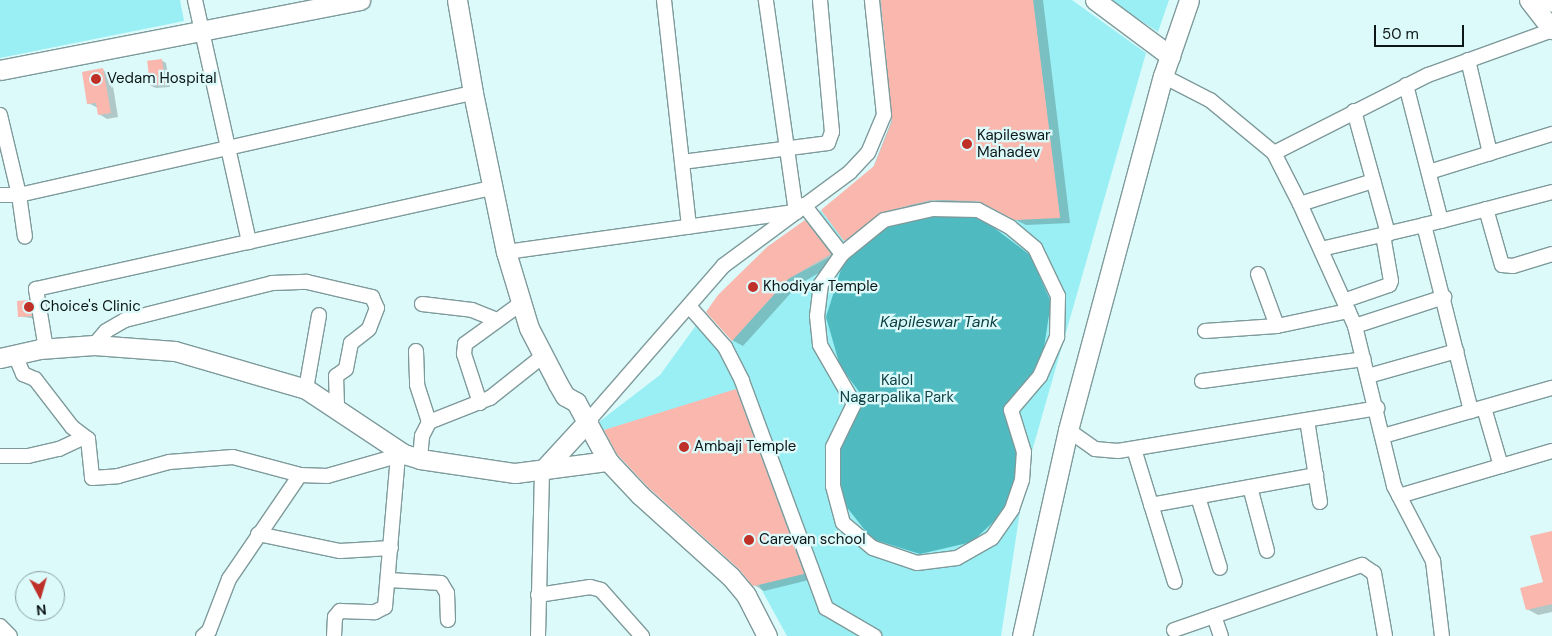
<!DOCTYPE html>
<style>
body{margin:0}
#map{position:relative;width:1552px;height:636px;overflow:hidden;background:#ddfafb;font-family:"DM Sans",sans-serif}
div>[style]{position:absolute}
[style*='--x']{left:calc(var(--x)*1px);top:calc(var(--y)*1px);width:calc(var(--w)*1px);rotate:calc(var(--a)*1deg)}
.green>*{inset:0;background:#99eff3}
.water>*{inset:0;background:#4fbbc1}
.shadow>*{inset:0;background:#0003}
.building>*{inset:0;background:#f9b7ad;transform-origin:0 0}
.roads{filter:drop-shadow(1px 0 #7f9a9b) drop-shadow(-1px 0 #7f9a9b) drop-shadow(0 1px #7f9a9b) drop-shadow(0 -1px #7f9a9b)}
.street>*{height:14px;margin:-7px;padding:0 7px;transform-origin:7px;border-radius:7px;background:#fff}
.secondary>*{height:19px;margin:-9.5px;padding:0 9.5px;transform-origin:9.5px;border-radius:9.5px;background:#fff}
.primary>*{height:21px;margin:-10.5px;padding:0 10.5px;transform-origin:10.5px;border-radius:10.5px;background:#fff}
.dots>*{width:14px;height:14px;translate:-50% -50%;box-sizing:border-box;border:2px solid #ddfafb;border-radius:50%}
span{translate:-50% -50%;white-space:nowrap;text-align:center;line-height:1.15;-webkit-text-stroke:4.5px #ddfafb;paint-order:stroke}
.poi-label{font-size:15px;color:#0d1718}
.left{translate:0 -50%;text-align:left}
.park-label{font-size:15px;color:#104245}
.water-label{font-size:16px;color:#093d3f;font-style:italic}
.north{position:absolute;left:15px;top:571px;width:50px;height:50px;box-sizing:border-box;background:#ddfafb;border:1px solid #8a9fa0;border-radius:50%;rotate:174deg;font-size:14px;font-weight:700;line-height:20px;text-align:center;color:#0d1718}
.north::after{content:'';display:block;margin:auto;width:18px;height:22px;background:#be3028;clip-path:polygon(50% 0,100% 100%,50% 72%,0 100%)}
.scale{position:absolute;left:1374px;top:25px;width:90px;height:22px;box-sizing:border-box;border:2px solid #0d1718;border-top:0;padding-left:6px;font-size:15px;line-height:18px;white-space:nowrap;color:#0d1718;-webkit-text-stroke:4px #ddfafb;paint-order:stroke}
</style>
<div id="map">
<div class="green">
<i style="clip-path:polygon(0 0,180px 0,184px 21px,0 58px)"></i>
<i style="clip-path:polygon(1033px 0,1072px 0,1146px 53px,1026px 472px,1001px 636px,787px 636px,759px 585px,804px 573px,777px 490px,738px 389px,598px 432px,600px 421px,660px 375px,705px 313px,731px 342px,788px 279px,832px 256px,805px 220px,821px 210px,849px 246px,880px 219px,911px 205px,946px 199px,983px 205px,1008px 220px,1060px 217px)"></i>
<i style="clip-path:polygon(1110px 0,1169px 0,1158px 32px)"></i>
</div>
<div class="water">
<i style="clip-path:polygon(931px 214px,980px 217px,1030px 255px,1051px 302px,1041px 367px,1003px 408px,1020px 458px,1007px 509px,972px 542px,920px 554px,872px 539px,845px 505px,836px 458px,851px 420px,866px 401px,840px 366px,826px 317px,842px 266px,872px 232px)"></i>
</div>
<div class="shadow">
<i style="clip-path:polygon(880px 0,1043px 0,1070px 223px,1026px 225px,990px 207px,943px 206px,892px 217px,856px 246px,845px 240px,894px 114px)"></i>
<i style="clip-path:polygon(161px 60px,166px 63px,170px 87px,156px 88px,151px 86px)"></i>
<i style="clip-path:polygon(103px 70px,111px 74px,118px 117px,107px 119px,99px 114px,98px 108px,88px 103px)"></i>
<i style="clip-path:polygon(805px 222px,815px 228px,841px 260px,798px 285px,743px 346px,732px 340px)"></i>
<i style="clip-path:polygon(29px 302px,34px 305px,36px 319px,19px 316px)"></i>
<i style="clip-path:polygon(736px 391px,745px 396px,813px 579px,764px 591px,754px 585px,739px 568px)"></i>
<i style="clip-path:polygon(1552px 532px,1552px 612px,1538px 615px,1527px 609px,1544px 582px)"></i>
</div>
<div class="building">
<i style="clip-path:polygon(881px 0,1033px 0,1060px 218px,1015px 220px,979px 201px,931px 200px,882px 212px,844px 241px,821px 210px,874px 166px,892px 122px)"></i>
<i style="left:162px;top:59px;width:25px;height:15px;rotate:83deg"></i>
<i style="clip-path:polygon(103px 68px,111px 113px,98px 115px,96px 103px,87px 104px,82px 72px)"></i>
<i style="clip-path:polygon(805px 220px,831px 254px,788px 279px,732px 341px,706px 312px,718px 295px,767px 247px)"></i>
<i style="clip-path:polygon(29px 300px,32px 316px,18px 317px,17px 301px)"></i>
<i style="clip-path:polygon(736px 389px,804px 574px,753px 586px,739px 569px,648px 487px,617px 454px,604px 430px)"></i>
<i style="clip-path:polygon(1552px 531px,1552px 604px,1526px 610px,1520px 588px,1543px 582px,1530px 536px)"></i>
</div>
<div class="roads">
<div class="street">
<i style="--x:195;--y:0;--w:248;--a:77.4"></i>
<i style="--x:664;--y:0;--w:228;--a:83.7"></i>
<i style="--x:1468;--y:60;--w:96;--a:76.7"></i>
<i style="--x:1163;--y:76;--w:53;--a:27.1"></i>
<i style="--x:1210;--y:100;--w:83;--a:39.6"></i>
<i style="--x:1274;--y:153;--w:57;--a:63"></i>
<i style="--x:1300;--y:204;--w:134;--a:65.7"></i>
<i style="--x:1355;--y:326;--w:165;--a:76.3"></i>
<i style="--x:1394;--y:486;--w:85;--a:62.5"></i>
<i style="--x:1433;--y:561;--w:76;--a:83.2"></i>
<i style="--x:1406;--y:85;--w:140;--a:75.6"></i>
<i style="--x:1441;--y:221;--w:17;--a:167"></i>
<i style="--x:1424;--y:225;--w:192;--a:75.8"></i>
<i style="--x:1354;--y:111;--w:128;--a:74.5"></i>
<i style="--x:0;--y:115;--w:82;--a:76.6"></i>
<i style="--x:19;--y:195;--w:42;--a:81.9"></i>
<i style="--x:1274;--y:153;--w:173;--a:-26.9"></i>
<i style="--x:1428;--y:75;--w:132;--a:-19.9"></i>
<i style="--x:682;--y:162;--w:147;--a:-7.4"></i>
<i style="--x:828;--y:143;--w:12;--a:-70"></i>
<i style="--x:832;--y:132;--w:133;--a:-95.2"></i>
<i style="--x:1429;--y:172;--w:129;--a:-17.2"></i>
<i style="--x:0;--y:195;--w:19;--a:0"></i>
<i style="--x:19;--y:195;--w:465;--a:-12.7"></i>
<i style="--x:1300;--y:204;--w:77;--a:-17.5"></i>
<i style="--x:804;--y:205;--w:62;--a:52.2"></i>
<i style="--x:842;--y:254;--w:37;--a:125"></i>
<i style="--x:821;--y:284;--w:32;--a:97"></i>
<i style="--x:817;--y:316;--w:29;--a:84"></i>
<i style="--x:820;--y:345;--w:68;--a:60"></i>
<i style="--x:854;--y:404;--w:48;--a:116"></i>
<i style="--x:833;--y:447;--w:39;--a:90"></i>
<i style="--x:833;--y:486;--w:38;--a:75"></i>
<i style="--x:843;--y:523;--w:39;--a:40"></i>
<i style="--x:873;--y:548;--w:46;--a:18.8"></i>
<i style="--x:917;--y:563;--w:40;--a:-7.1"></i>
<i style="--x:957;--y:558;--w:40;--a:-29.7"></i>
<i style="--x:992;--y:538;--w:35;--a:-55"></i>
<i style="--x:1012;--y:509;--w:31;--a:-71"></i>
<i style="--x:1022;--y:480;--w:28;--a:-86"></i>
<i style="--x:1024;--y:452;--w:44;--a:-107.2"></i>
<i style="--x:1011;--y:410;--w:45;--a:-49.5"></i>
<i style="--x:1040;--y:376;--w:43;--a:-66.4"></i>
<i style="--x:1057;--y:337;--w:41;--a:-88.6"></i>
<i style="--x:1058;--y:296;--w:53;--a:-115.6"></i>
<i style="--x:1035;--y:248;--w:33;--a:-140"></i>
<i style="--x:1010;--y:227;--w:36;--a:-152"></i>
<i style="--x:978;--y:210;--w:45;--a:-178.7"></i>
<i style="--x:933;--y:209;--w:50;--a:167.3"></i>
<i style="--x:884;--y:220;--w:54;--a:141"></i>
<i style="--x:1486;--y:209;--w:58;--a:74.1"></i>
<i style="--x:1502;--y:265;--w:11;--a:5"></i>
<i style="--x:1513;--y:266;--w:41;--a:-17.1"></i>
<i style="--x:1441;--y:221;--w:115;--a:-14.6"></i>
<i style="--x:1321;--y:249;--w:106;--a:-13.1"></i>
<i style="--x:506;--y:252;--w:293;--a:-7.9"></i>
<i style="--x:796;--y:212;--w:214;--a:-98.1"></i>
<i style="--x:1258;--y:274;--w:55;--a:69.9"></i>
<i style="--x:1346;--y:300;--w:46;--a:-19.2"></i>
<i style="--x:1389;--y:285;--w:4;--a:-63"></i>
<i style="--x:1391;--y:281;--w:47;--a:-99.9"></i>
<i style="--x:422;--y:304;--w:50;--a:6.8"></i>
<i style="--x:472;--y:310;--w:27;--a:22"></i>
<i style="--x:689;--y:306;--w:55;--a:48.7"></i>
<i style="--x:725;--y:347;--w:38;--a:63"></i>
<i style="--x:742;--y:381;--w:242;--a:69.7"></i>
<i style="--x:826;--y:608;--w:56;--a:30.3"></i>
<i style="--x:1355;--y:326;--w:94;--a:-18"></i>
<i style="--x:1205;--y:331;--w:72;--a:-4"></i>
<i style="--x:1277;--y:326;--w:73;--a:-11.9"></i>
<i style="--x:94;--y:345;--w:18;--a:-49"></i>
<i style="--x:106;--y:331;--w:22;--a:-30"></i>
<i style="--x:125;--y:320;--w:152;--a:-14.1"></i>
<i style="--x:272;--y:283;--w:35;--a:-2"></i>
<i style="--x:307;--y:282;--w:67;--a:13"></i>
<i style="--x:372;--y:297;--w:12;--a:66"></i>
<i style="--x:377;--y:308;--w:22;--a:111"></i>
<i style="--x:369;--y:329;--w:23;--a:142"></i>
<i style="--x:351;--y:343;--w:26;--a:101"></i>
<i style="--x:346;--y:369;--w:12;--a:145"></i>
<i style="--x:336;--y:376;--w:32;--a:88"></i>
<i style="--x:46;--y:349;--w:61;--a:-99.5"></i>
<i style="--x:36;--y:289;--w:468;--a:-12.5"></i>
<i style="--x:416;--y:351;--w:34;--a:88"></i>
<i style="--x:417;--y:385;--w:39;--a:72"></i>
<i style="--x:15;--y:355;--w:21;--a:67"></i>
<i style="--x:23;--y:374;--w:13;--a:23"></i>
<i style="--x:35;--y:379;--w:61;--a:52.4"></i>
<i style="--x:72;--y:427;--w:20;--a:37"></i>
<i style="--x:88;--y:439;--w:39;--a:84"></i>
<i style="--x:92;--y:478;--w:26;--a:-4"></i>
<i style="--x:118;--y:476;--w:53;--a:-15.4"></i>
<i style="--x:169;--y:462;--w:64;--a:-4.5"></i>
<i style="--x:233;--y:457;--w:69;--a:15"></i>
<i style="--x:300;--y:475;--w:27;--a:2"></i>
<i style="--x:327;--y:476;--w:80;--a:-15.9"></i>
<i style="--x:1368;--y:376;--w:92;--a:-15.7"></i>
<i style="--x:1202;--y:381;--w:163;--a:-7.7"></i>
<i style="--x:306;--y:389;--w:75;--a:-80"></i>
<i style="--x:480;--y:403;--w:52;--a:-108.1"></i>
<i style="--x:464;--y:354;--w:10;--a:-84"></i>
<i style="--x:465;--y:344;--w:68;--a:-36"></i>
<i style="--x:1307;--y:420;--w:83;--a:81"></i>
<i style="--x:588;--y:421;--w:206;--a:-48.9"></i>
<i style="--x:723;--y:266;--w:158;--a:-36.5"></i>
<i style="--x:850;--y:172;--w:26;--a:-47"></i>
<i style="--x:868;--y:153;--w:41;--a:-67.2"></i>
<i style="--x:884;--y:115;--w:116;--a:-96"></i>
<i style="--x:1068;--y:430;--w:33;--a:35"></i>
<i style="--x:1095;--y:449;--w:23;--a:5"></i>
<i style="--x:1118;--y:451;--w:263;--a:-9.4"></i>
<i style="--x:1383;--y:436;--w:176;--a:-15.9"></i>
<i style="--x:1134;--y:449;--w:139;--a:72.9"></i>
<i style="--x:0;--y:456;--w:28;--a:0"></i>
<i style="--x:28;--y:456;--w:32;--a:-13"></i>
<i style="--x:59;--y:449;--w:26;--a:-25"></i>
<i style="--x:420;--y:459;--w:23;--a:-85"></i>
<i style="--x:422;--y:436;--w:16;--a:-63"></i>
<i style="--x:429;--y:422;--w:66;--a:-21.5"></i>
<i style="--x:490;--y:398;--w:68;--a:-38.4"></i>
<i style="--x:1501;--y:466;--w:53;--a:-16.4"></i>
<i style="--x:1250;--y:487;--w:66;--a:75.1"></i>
<i style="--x:1399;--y:496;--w:106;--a:-16.4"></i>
<i style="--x:1501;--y:466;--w:60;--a:-106.3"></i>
<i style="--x:1198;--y:497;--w:74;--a:72.8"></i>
<i style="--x:1151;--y:505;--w:168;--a:-10.3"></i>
<i style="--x:258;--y:534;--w:84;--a:11.7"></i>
<i style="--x:340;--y:551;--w:51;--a:-3.4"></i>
<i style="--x:388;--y:580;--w:53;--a:3.2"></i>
<i style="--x:441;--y:583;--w:12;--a:59"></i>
<i style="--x:447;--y:593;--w:27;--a:88"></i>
<i style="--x:538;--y:595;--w:53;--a:-8.7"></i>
<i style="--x:590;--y:587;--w:11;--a:15"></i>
<i style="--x:601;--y:590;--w:62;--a:48.3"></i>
<i style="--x:1214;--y:616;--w:21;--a:71"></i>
<i style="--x:0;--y:626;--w:14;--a:45"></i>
<i style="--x:1174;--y:630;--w:199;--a:-19.1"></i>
<i style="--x:1362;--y:565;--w:14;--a:34"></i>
<i style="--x:1374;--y:573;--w:64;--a:80.1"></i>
<i style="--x:203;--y:636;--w:8;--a:-40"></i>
<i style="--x:209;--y:631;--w:56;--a:-69"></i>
<i style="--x:229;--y:579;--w:126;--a:-55.7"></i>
<i style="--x:334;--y:636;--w:19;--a:-87"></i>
<i style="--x:335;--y:617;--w:8;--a:-50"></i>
<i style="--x:340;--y:611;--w:35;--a:2"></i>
<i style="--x:375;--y:612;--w:11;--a:-27"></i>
<i style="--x:385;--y:607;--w:152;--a:-85.1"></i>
<i style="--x:538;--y:636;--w:165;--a:-88.6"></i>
</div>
<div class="secondary">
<i style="--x:457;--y:0;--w:94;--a:80.2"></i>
<i style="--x:473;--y:93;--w:162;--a:78.3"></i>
<i style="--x:506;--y:252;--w:79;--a:73.2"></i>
<i style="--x:529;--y:328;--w:63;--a:62.6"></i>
<i style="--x:558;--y:384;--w:14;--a:60"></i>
<i style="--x:565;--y:396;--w:13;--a:29"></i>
<i style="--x:576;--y:402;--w:67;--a:61.5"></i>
<i style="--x:608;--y:461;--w:47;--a:46.7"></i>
<i style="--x:640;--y:495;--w:122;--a:42"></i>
<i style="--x:731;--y:577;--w:23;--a:50"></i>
<i style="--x:746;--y:595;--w:46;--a:62.9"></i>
<i style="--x:1095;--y:0;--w:94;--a:36.7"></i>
<i style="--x:1529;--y:0;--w:37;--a:52"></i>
<i style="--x:0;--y:70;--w:367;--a:-11"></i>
<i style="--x:0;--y:358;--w:41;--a:-12.7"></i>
<i style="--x:40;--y:349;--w:54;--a:-4.2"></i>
<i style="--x:94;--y:345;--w:81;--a:4.2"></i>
<i style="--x:175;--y:351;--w:136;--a:16.2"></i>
<i style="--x:306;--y:389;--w:118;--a:33.6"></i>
<i style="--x:404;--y:454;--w:17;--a:17"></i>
<i style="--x:420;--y:459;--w:96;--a:8.4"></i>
<i style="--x:515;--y:473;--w:94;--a:-7.4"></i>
<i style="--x:542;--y:471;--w:68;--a:-47.4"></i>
<i style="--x:1022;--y:636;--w:211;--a:-77.4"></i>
<i style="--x:1068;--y:430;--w:367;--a:-75"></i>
<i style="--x:1163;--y:76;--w:80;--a:-71.1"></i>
</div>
<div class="primary">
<i style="--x:1551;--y:0;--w:1;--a:45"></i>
</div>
</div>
<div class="dots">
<i style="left:96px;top:79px;background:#be3028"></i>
<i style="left:967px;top:144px;background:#be3028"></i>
<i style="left:753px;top:287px;background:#be3028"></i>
<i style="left:29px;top:307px;background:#be3028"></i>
<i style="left:684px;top:447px;background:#be3028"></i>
<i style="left:749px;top:540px;background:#be3028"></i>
</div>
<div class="poi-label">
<span class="left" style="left:107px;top:79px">Vedam Hospital</span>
<span class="left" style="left:977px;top:144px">Kapileswar<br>Mahadev</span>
<span class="left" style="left:763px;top:287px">Khodiyar Temple</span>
<span class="left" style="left:40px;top:307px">Choice's Clinic</span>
<span class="left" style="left:694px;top:447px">Ambaji Temple</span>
<span class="left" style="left:759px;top:540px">Carevan school</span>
</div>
<div class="park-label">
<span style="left:897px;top:389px">Kalol<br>Nagarpalika Park</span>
</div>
<div class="water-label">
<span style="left:939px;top:322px">Kapileswar Tank</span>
</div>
<div class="north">N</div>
<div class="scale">50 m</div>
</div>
